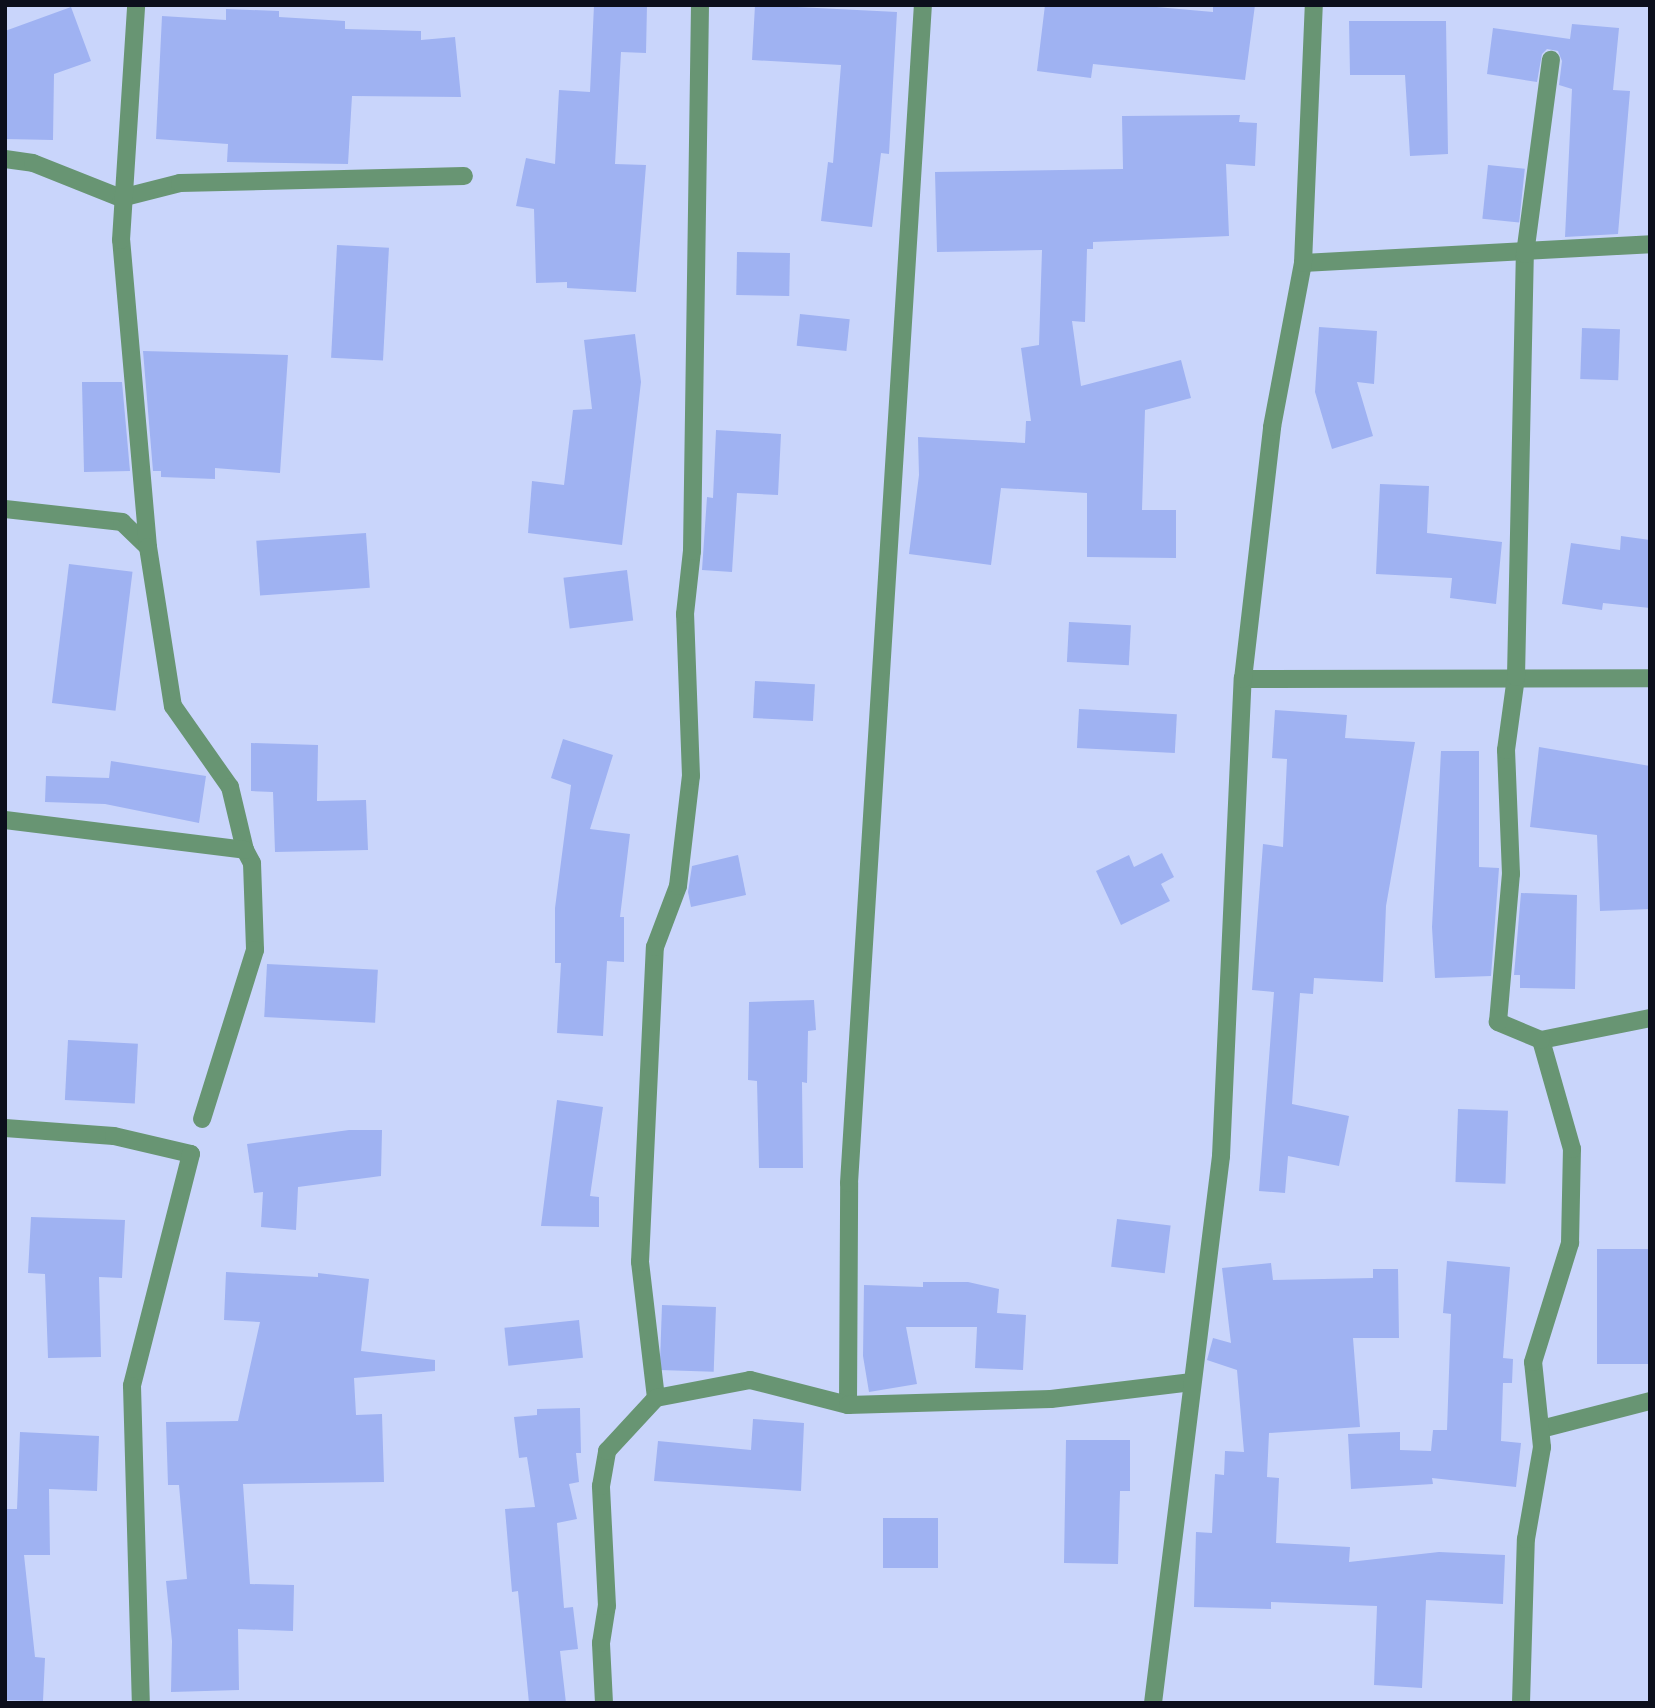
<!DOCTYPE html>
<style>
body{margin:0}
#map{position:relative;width:1655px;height:1708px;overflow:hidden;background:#c9d5fb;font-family:"Sofia Sans Condensed",sans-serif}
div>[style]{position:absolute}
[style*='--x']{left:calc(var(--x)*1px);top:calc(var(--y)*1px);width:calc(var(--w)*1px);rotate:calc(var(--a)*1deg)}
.building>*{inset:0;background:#9fb2f2;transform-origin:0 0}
.minor>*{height:18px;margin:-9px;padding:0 9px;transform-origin:9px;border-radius:9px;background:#689573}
span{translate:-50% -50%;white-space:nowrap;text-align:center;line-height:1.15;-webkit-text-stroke:5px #f4f7ff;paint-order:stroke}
.frame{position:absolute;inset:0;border:7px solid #0c0f1c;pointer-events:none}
</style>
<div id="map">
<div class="building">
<i style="clip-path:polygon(594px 5px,647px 5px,646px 53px,621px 52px,615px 164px,646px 165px,636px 292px,567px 288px,567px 282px,536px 283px,534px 209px,516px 206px,526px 158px,555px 164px,559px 90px,590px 92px)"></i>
<i style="clip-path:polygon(755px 5px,897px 12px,889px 154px,881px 153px,872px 227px,821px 221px,828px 162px,833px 163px,841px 65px,752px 60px)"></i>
<i style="clip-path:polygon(1045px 5px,1134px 5px,1213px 12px,1213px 5px,1255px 5px,1245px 80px,1093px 64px,1091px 78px,1037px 71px)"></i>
<i style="clip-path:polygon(71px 7px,91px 61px,54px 74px,53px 140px,5px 139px,5px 31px)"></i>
<i style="clip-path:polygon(226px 9px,279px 11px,279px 17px,345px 21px,345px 29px,421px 31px,421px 40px,455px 37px,461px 97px,352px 96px,348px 164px,227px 162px,228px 144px,156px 139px,162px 16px,226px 20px)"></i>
<i style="clip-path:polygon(1349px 21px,1446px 21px,1448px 154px,1410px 156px,1405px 75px,1350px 75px)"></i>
<i style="clip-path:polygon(1572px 24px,1619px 28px,1613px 90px,1630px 91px,1618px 234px,1565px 237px,1572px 89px,1559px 85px,1562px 61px,1558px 51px,1547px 49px,1542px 54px,1537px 82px,1487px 74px,1493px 28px,1570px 39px)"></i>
<i style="clip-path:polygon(1240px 115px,1239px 122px,1257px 123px,1255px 166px,1226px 164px,1229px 236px,1093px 242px,1093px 249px,1087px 249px,1085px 322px,1072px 321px,1081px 386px,1181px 360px,1191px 398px,1145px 410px,1142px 510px,1176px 510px,1176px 558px,1087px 557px,1087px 493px,1001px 488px,991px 565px,909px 554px,919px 475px,918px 437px,1025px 443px,1026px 421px,1031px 421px,1021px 348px,1039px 345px,1042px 250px,937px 252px,935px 172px,1123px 169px,1122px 116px)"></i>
<i style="left:1488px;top:165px;width:37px;height:54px;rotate:6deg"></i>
<i style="left:337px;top:245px;width:52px;height:113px;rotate:3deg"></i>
<i style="left:737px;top:252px;width:53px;height:43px;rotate:1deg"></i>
<i style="left:800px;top:314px;width:50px;height:32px;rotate:6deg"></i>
<i style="clip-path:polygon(1319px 327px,1377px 331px,1374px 384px,1357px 382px,1373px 436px,1332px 449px,1315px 392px)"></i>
<i style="left:1582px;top:328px;width:38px;height:51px;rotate:2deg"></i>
<i style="clip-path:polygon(635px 334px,641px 382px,622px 545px,528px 533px,532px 481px,564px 485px,573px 410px,592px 409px,584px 340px)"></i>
<i style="clip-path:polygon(143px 351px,288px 355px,280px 473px,215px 468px,215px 479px,161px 477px,161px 471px,153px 471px)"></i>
<i style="clip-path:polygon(82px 382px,122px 382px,130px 471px,84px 472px)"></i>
<i style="clip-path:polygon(716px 430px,781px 434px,778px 495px,737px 493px,732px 572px,702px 570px,707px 497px,713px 498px)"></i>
<i style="clip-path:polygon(1380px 484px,1429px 486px,1427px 533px,1502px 542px,1496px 604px,1450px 598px,1452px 578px,1376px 574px)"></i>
<i style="left:366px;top:533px;width:55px;height:110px;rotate:86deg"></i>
<i style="clip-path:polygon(1621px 536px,1650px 540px,1650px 608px,1603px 603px,1602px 610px,1562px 604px,1571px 543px,1620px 550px)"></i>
<i style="left:69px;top:564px;width:64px;height:140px;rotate:7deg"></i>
<i style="left:627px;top:570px;width:51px;height:64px;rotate:83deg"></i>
<i style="left:1069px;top:622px;width:62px;height:40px;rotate:3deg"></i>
<i style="left:755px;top:681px;width:60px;height:37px;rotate:3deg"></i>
<i style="left:1079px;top:709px;width:98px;height:39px;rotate:3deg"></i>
<i style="clip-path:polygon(1275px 710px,1347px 715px,1345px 738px,1415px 742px,1386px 906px,1383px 982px,1314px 978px,1313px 994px,1300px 993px,1292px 1104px,1349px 1116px,1339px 1166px,1288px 1156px,1285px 1193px,1259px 1191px,1274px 992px,1252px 990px,1263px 844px,1283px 847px,1287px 759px,1272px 758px)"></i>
<i style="clip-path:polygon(563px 739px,613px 755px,590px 829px,630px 834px,620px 917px,624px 917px,624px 962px,607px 961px,603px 1036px,557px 1033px,561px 963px,555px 963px,555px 908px,571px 785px,551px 778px)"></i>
<i style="clip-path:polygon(251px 743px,318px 745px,317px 801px,366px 800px,368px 850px,275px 852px,273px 792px,251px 791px)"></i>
<i style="clip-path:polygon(1539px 747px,1650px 766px,1650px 909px,1600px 911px,1597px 835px,1530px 827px)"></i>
<i style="clip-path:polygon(1441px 751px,1479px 751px,1479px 867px,1499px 868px,1491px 976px,1435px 978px,1432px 927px)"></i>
<i style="clip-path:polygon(111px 761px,206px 776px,199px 823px,105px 804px,45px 802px,46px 776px,109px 778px)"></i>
<i style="clip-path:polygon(1162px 853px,1174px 877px,1161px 884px,1170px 901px,1121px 925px,1096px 871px,1129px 855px,1134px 867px)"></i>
<i style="clip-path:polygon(738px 855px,746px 895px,691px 907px,688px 892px,692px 866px)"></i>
<i style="clip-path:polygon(1521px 893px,1577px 895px,1575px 989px,1520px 988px,1520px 975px,1514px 975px)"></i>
<i style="left:267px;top:964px;width:111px;height:53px;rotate:3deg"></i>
<i style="clip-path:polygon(814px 1000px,816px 1030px,808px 1031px,807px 1083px,802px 1082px,803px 1168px,759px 1168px,757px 1081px,748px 1080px,749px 1002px)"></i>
<i style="left:68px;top:1040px;width:70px;height:60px;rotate:3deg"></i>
<i style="clip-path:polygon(557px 1100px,603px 1107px,590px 1196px,599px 1197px,599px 1227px,541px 1226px)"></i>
<i style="left:1458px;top:1109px;width:50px;height:73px;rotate:2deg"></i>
<i style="clip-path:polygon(349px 1130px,382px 1130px,381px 1176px,298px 1187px,296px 1230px,261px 1227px,263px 1192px,254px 1193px,247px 1144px)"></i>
<i style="clip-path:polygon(31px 1217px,125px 1220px,122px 1278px,99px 1277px,101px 1357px,48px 1358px,45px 1274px,28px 1273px)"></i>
<i style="left:1117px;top:1219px;width:54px;height:48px;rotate:7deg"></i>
<i style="left:1597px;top:1249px;width:53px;height:115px"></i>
<i style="clip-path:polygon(1447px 1261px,1510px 1267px,1503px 1358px,1513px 1359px,1512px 1383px,1503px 1383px,1501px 1441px,1521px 1443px,1516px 1487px,1432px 1478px,1433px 1484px,1351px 1489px,1348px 1434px,1400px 1432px,1400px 1450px,1431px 1451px,1433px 1430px,1447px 1430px,1451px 1314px,1443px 1313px)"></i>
<i style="clip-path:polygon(1271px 1263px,1273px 1280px,1373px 1278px,1373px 1269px,1398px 1269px,1399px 1338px,1353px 1338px,1360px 1427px,1269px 1433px,1267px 1477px,1279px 1478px,1276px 1543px,1350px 1547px,1349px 1562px,1439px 1552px,1505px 1555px,1503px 1604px,1426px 1600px,1422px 1688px,1374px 1685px,1377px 1606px,1271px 1602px,1271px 1609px,1194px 1607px,1196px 1532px,1212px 1533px,1215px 1474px,1224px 1475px,1225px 1451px,1244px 1452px,1237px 1370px,1207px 1360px,1213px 1338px,1231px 1343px,1222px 1268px)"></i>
<i style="clip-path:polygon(226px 1272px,318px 1277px,318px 1273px,369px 1279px,361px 1351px,435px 1360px,435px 1371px,354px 1378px,356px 1415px,382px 1414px,384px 1482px,243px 1484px,250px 1584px,294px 1585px,293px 1631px,238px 1629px,239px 1690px,171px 1692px,172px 1641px,166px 1581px,187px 1579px,179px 1485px,168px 1485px,166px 1422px,238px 1421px,260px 1322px,224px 1320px)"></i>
<i style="clip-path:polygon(923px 1282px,968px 1282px,999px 1289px,997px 1313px,1026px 1315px,1023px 1370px,975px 1368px,977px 1327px,906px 1327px,917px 1384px,869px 1392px,863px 1356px,864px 1285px,923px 1287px)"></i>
<i style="left:662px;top:1305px;width:54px;height:65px;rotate:2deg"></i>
<i style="left:579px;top:1320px;width:38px;height:75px;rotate:84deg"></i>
<i style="clip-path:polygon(580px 1408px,581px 1453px,576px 1453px,579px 1482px,569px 1484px,577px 1519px,557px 1523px,564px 1608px,573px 1607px,578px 1649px,560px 1651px,566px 1703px,529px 1703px,518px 1591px,512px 1592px,505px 1509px,535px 1507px,527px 1457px,519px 1458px,514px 1417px,537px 1415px,537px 1409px)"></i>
<i style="clip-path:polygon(753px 1419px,804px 1423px,801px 1491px,654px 1481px,658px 1441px,751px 1450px)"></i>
<i style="clip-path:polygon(20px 1432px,99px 1436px,97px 1491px,49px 1489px,50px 1555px,24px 1555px,35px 1657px,45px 1658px,43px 1701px,5px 1700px,5px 1509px,17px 1509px)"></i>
<i style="clip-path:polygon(1066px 1440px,1130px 1440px,1130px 1491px,1120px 1491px,1118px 1564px,1064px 1563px)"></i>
<i style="left:883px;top:1518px;width:55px;height:50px"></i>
</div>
<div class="minor">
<i style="--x:5;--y:159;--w:28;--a:8"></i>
<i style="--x:33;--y:163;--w:95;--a:21.7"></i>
<i style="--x:121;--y:198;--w:61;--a:-14.3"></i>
<i style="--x:180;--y:183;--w:284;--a:-1.4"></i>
<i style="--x:1303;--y:263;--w:348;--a:-3.1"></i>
<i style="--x:5;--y:509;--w:118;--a:6.3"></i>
<i style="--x:122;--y:522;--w:36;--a:44"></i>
<i style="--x:148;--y:547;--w:308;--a:-95"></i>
<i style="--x:121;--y:240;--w:235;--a:-86.3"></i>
<i style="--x:148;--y:547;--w:161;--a:81.1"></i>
<i style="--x:173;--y:706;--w:99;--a:54.9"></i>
<i style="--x:230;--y:787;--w:65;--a:76.6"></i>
<i style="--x:245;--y:850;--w:15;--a:62"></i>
<i style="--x:252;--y:863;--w:87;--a:88"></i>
<i style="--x:255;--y:950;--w:177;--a:107.4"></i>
<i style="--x:1243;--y:679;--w:407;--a:-0.1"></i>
<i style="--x:5;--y:820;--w:242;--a:7.1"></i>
<i style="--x:1541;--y:1040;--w:111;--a:-11.4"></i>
<i style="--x:5;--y:1128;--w:109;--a:4.2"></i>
<i style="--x:114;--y:1136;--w:79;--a:13.2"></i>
<i style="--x:191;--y:1154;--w:239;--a:104.3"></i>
<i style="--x:132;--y:1386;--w:317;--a:88.4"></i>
<i style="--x:656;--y:1398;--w:137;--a:-96.7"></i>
<i style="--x:640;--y:1262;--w:315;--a:-87.3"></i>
<i style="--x:655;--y:947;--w:65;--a:-69.3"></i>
<i style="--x:678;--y:886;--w:111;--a:-83.3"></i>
<i style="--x:691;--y:776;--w:162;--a:-92.1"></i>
<i style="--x:685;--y:614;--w:63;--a:-83.7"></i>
<i style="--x:692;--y:551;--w:546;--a:-89.16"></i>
<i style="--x:848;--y:1405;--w:222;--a:-89.7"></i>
<i style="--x:849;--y:1183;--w:1180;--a:-86.41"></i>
<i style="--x:1541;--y:1429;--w:113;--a:-14.4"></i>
<i style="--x:604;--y:1703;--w:60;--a:-92.9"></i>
<i style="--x:601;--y:1643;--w:37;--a:-81"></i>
<i style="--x:607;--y:1606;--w:120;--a:-92.9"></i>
<i style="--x:601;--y:1486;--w:36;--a:-80"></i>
<i style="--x:607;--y:1451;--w:72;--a:-47.2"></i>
<i style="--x:656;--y:1398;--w:96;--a:-10.8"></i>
<i style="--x:750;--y:1380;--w:101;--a:14.3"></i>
<i style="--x:848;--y:1405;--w:203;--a:-1.7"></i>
<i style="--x:1051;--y:1399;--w:142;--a:-6.9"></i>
<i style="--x:1153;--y:1703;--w:551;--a:-82.91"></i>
<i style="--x:1221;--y:1156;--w:478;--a:-87.4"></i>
<i style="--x:1243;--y:679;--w:254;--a:-83.4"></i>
<i style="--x:1272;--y:427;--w:167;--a:-79.3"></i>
<i style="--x:1303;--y:263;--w:258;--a:-87.6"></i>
<i style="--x:1521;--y:1703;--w:164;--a:-88.3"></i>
<i style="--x:1526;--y:1539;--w:93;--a:-80.1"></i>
<i style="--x:1542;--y:1447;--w:85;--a:-96"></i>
<i style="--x:1533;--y:1362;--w:125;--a:-72.7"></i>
<i style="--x:1570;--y:1243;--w:94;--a:-88.8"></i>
<i style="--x:1572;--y:1149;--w:113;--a:-105.9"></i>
<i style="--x:1541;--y:1040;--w:47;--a:-157.3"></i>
<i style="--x:1498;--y:1022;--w:149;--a:-85"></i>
<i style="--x:1511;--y:874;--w:124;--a:-92.3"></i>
<i style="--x:1506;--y:750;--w:74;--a:-82.2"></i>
<i style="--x:1516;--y:677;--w:423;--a:-88.8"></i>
<i style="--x:1525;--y:254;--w:196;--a:-82.4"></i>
</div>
<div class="frame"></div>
</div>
